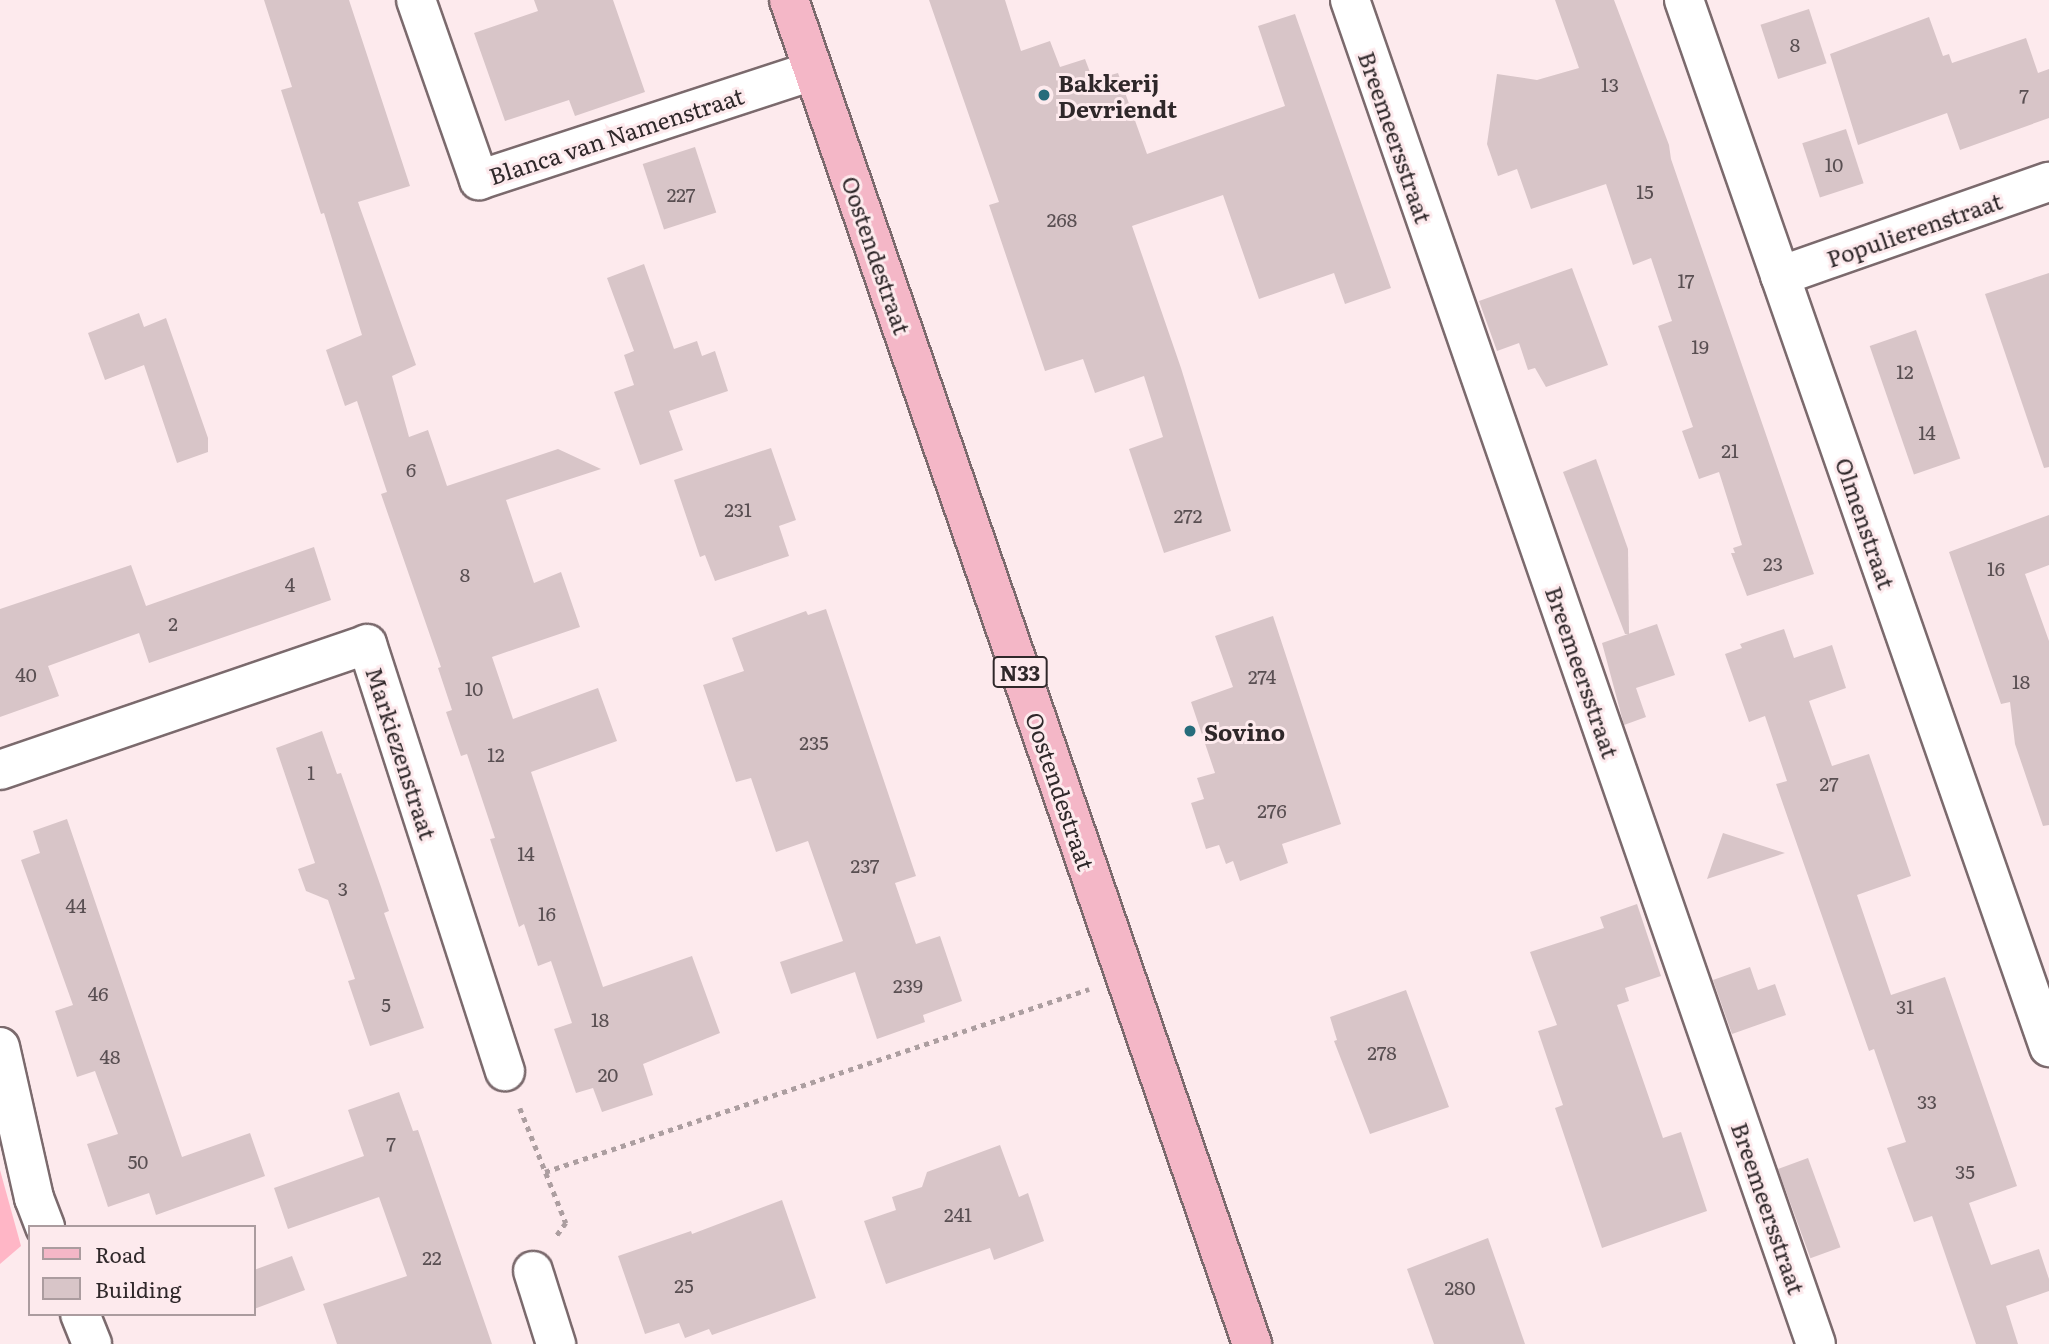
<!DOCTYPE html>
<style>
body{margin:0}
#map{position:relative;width:2049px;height:1344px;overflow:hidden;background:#fdeaed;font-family:Literata,serif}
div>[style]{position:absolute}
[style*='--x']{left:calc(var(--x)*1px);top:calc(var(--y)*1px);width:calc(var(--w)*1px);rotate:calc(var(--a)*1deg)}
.green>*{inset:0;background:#ffb6c6}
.building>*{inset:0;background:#d8c5c8;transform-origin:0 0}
.path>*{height:4.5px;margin-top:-2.25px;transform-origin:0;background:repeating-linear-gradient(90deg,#ac9ea0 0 5px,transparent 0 10px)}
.roads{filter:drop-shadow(2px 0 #7b6a6d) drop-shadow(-2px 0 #7b6a6d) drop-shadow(0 2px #7b6a6d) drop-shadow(0 -2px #7b6a6d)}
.street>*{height:38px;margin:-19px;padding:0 19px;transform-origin:19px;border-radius:19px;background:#fff}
.primary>*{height:38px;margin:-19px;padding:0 19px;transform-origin:19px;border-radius:19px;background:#f4b7c7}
.dots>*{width:19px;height:19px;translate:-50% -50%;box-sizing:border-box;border:4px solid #fdeaed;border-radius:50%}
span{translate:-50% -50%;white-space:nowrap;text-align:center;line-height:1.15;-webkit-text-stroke:6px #fdeaed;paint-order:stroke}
.number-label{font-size:19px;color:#594f52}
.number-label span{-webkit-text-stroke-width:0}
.shield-label span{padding:2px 5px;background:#fdeaed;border:2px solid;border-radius:5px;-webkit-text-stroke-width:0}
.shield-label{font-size:21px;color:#2f282a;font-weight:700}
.poi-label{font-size:23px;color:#2f282a;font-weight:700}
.left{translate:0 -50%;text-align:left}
.street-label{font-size:23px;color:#2f282a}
.legend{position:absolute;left:28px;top:1225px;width:228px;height:91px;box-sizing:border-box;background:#fdeaed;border:2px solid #ab9c9f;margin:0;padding:9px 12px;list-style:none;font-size:21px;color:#2f282a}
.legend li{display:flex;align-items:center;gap:14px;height:35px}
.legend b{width:35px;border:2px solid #ab9c9f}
</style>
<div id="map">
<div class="green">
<i style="clip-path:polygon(0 1170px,21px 1246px,0 1264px)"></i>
</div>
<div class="building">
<i style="clip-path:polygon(264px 0,349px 0,410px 186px,358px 202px,416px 365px,392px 376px,409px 437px,428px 430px,447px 486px,558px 449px,601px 469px,506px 500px,534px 583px,561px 572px,580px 627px,492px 657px,513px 719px,598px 688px,617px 741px,531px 772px,603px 987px,692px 956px,720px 1033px,643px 1064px,653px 1095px,602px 1112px,593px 1088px,576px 1093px,554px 1029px,572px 1023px,551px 961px,538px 966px,524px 924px,519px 927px,490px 839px,495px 838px,467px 754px,461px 756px,446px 712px,452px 710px,438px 668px,441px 667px,381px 494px,387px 492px,357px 401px,345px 406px,326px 350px,362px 335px,324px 213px,321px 214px,281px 90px,292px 87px)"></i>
<i style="clip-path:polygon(534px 0,613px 0,645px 92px,575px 116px,569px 100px,505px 121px,474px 33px,538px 11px)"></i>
<i style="clip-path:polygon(929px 0,1005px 0,1021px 51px,1050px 41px,1060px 67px,1085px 59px,1093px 80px,1118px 73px,1147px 154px,1285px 106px,1258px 26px,1295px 14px,1391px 288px,1345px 304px,1334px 273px,1259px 299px,1223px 195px,1132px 226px,1181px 368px,1231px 531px,1164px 553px,1129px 449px,1163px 437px,1144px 376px,1095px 393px,1083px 359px,1045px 371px,989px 205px,999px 202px)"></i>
<i style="clip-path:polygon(1555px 0,1614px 0,1669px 145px,1671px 159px,1814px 574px,1747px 596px,1731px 553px,1735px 553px,1733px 548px,1742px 545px,1719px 472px,1699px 479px,1682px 431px,1693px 427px,1658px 326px,1672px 321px,1651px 258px,1633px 265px,1606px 184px,1531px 209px,1517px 169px,1498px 176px,1487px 144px,1497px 74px,1537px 80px,1579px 68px)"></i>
<i style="left:1809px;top:9px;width:57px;height:51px;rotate:72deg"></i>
<i style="clip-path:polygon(1929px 17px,1943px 56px,1949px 54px,1952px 63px,2026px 38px,2038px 73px,2049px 69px,2049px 118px,1960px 150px,1947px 113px,1858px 145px,1830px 54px)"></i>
<i style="left:1846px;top:129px;width:57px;height:46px;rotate:72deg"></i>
<i style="left:695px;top:147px;width:69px;height:55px;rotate:72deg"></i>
<i style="clip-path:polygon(644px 264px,674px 349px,697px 341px,702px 356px,715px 351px,728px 391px,669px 411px,683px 450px,640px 465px,614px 392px,634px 385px,624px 355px,634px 351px,607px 278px)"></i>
<i style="clip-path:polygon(1572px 268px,1608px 365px,1546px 387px,1535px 368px,1528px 370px,1519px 343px,1497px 351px,1479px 301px)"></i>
<i style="clip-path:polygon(2049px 273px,2049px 467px,2044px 468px,1985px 294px)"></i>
<i style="clip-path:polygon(139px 313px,144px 327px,166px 318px,208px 438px,208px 452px,177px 463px,144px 365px,105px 380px,88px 333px)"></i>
<i style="left:1916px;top:330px;width:136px;height:49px;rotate:71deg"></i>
<i style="clip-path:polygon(771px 448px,796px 520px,779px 526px,789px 556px,715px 581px,705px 555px,700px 557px,674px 480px)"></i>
<i style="clip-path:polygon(1596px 459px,1628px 549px,1629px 634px,1625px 634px,1563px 472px)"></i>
<i style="clip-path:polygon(2049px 515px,2049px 565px,2025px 574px,2049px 641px,2049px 825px,2043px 826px,2015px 744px,2010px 702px,2001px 704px,1949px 552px)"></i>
<i style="clip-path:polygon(314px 547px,331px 600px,149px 663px,139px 633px,48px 666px,59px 696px,0 717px,0 609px,131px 565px,146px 606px)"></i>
<i style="clip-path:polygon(826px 609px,916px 876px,895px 883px,916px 944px,940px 936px,962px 1001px,923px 1015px,925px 1022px,877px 1039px,855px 972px,791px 994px,780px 962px,843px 941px,808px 841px,776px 852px,751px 778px,736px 782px,703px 685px,744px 671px,732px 638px,806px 611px,808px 615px)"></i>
<i style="clip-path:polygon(1273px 616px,1341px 824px,1282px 844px,1288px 863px,1240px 881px,1233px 861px,1226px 864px,1219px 845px,1206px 849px,1191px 803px,1204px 799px,1197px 778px,1215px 773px,1191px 702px,1233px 687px,1215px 636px)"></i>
<i style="clip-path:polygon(1657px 624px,1675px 675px,1636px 688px,1646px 717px,1624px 725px,1602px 643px)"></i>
<i style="clip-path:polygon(1784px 629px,1794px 658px,1832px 645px,1846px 688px,1809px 701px,1832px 766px,1869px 754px,1911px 876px,1857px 895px,1891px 995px,1945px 977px,2017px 1186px,1969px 1203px,1991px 1265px,2039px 1249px,2049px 1279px,2049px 1291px,2006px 1306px,2018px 1344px,1976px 1344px,1932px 1216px,1914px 1222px,1887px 1148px,1906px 1142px,1874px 1049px,1869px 1051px,1776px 784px,1787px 781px,1765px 716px,1749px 722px,1725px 654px,1742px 648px,1740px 644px)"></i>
<i style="clip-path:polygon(322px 731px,337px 774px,341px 773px,381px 887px,389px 911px,384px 913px,424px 1028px,370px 1046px,348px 981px,355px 979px,328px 900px,306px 891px,298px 869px,315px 863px,276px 748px)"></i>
<i style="clip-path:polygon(67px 819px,182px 1157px,250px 1133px,265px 1176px,156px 1215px,149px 1193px,108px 1207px,87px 1144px,118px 1134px,95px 1071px,77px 1077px,55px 1011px,73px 1005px,21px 860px,40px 853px,33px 831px)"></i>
<i style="clip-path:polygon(1723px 833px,1785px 853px,1707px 879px)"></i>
<i style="clip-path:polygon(1637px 904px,1661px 976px,1625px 988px,1629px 1001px,1617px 1005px,1663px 1138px,1681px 1132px,1707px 1211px,1602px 1248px,1555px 1108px,1563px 1105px,1538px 1031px,1557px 1025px,1530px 952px,1604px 928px,1600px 917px)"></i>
<i style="clip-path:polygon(1750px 967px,1758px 990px,1775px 984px,1786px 1015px,1732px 1034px,1713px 980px)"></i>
<i style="clip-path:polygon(1406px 990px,1449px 1107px,1370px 1134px,1334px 1041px,1337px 1040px,1330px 1017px)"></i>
<i style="clip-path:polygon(399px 1092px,413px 1131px,418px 1130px,492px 1344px,337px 1344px,323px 1304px,407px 1276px,379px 1197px,288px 1229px,274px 1188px,364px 1156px,348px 1110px)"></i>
<i style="clip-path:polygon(1000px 1145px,1019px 1197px,1028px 1193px,1044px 1241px,994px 1260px,990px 1248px,886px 1284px,864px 1221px,896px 1210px,892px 1197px,922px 1187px,927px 1172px)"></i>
<i style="left:1808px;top:1158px;width:95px;height:32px;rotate:70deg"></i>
<i style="clip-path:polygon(782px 1200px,816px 1298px,712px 1335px,709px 1329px,685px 1338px,679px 1323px,645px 1334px,618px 1256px,691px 1231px,692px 1234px)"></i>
<i style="clip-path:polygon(1488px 1238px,1525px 1344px,1434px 1344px,1407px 1269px)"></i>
<i style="clip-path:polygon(292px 1256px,305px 1290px,254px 1309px,254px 1270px)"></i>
</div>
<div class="path">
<i style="--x:520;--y:1108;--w:124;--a:68.2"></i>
<i style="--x:566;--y:1223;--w:19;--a:126"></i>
<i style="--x:545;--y:1172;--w:574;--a:-18.59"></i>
</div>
<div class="roads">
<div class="street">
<i style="--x:416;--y:0;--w:191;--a:70.7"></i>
<i style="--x:479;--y:180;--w:351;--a:-18.1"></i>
<i style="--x:1350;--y:0;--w:1422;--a:70.88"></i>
<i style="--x:1684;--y:0;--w:1109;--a:70.78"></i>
<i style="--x:1780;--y:276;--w:285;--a:-19.3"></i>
<i style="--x:0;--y:770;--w:388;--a:-18.9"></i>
<i style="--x:367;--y:644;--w:449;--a:72.1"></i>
<i style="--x:0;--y:1047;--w:155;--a:77.3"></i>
<i style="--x:34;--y:1198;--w:31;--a:69"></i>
<i style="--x:533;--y:1271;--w:77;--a:72.5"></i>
<i style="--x:80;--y:1314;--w:32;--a:68"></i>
</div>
<div class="primary">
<i style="--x:789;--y:0;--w:1422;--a:70.99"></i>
</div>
</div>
<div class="dots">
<i style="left:1044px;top:95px;background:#266c7b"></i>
<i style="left:1190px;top:731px;background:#266c7b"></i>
</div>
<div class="number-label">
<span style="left:1795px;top:45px">8</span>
<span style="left:1610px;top:85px">13</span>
<span style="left:2024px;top:96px">7</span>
<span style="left:1834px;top:165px">10</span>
<span style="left:1645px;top:192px">15</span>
<span style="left:681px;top:195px">227</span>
<span style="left:1062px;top:220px">268</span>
<span style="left:1686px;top:281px">17</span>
<span style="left:1700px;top:347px">19</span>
<span style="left:1905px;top:372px">12</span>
<span style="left:1927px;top:433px">14</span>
<span style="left:1730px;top:451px">21</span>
<span style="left:411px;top:470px">6</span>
<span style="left:738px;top:510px">231</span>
<span style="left:1188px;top:516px">272</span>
<span style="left:1773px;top:564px">23</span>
<span style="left:1996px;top:569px">16</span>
<span style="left:465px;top:575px">8</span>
<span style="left:290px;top:585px">4</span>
<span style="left:173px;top:624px">2</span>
<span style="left:26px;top:675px">40</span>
<span style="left:1262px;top:677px">274</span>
<span style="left:2021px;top:682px">18</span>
<span style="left:474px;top:689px">10</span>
<span style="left:814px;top:743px">235</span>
<span style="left:496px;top:755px">12</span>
<span style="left:311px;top:773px">1</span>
<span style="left:1829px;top:784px">27</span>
<span style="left:1272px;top:811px">276</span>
<span style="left:526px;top:854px">14</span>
<span style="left:865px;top:866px">237</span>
<span style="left:343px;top:889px">3</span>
<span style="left:76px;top:906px">44</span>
<span style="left:547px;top:914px">16</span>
<span style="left:908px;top:986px">239</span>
<span style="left:98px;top:994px">46</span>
<span style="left:386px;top:1005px">5</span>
<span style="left:1905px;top:1007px">31</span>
<span style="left:600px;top:1020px">18</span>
<span style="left:1382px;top:1053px">278</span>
<span style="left:110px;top:1057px">48</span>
<span style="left:608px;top:1075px">20</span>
<span style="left:1927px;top:1102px">33</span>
<span style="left:391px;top:1144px">7</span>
<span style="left:138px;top:1162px">50</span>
<span style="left:1965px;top:1172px">35</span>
<span style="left:958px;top:1215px">241</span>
<span style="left:432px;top:1258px">22</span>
<span style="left:684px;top:1286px">25</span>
<span style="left:1460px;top:1288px">280</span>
</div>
<div class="shield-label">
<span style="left:1020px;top:672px">N33</span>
</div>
<div class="poi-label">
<span class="left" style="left:1058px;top:95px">Bakkerij<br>Devriendt</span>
<span class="left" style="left:1204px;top:731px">Sovino</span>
</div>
<div class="street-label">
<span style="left:616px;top:135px;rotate:-18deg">Blanca van Namenstraat</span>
<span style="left:1396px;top:137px;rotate:71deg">Breemeersstraat</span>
<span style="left:1914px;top:229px;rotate:-19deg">Populierenstraat</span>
<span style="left:877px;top:255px;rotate:71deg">Oostendestraat</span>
<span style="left:1866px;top:523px;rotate:71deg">Olmenstraat</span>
<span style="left:1583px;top:672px;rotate:71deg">Breemeersstraat</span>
<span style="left:402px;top:753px;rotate:72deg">Markiezenstraat</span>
<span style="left:1061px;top:791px;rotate:71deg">Oostendestraat</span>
<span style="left:1769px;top:1208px;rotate:71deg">Breemeersstraat</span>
</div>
<ul class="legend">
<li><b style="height:9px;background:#f4b7c7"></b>Road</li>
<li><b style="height:19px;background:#d8c5c8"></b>Building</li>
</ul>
</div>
